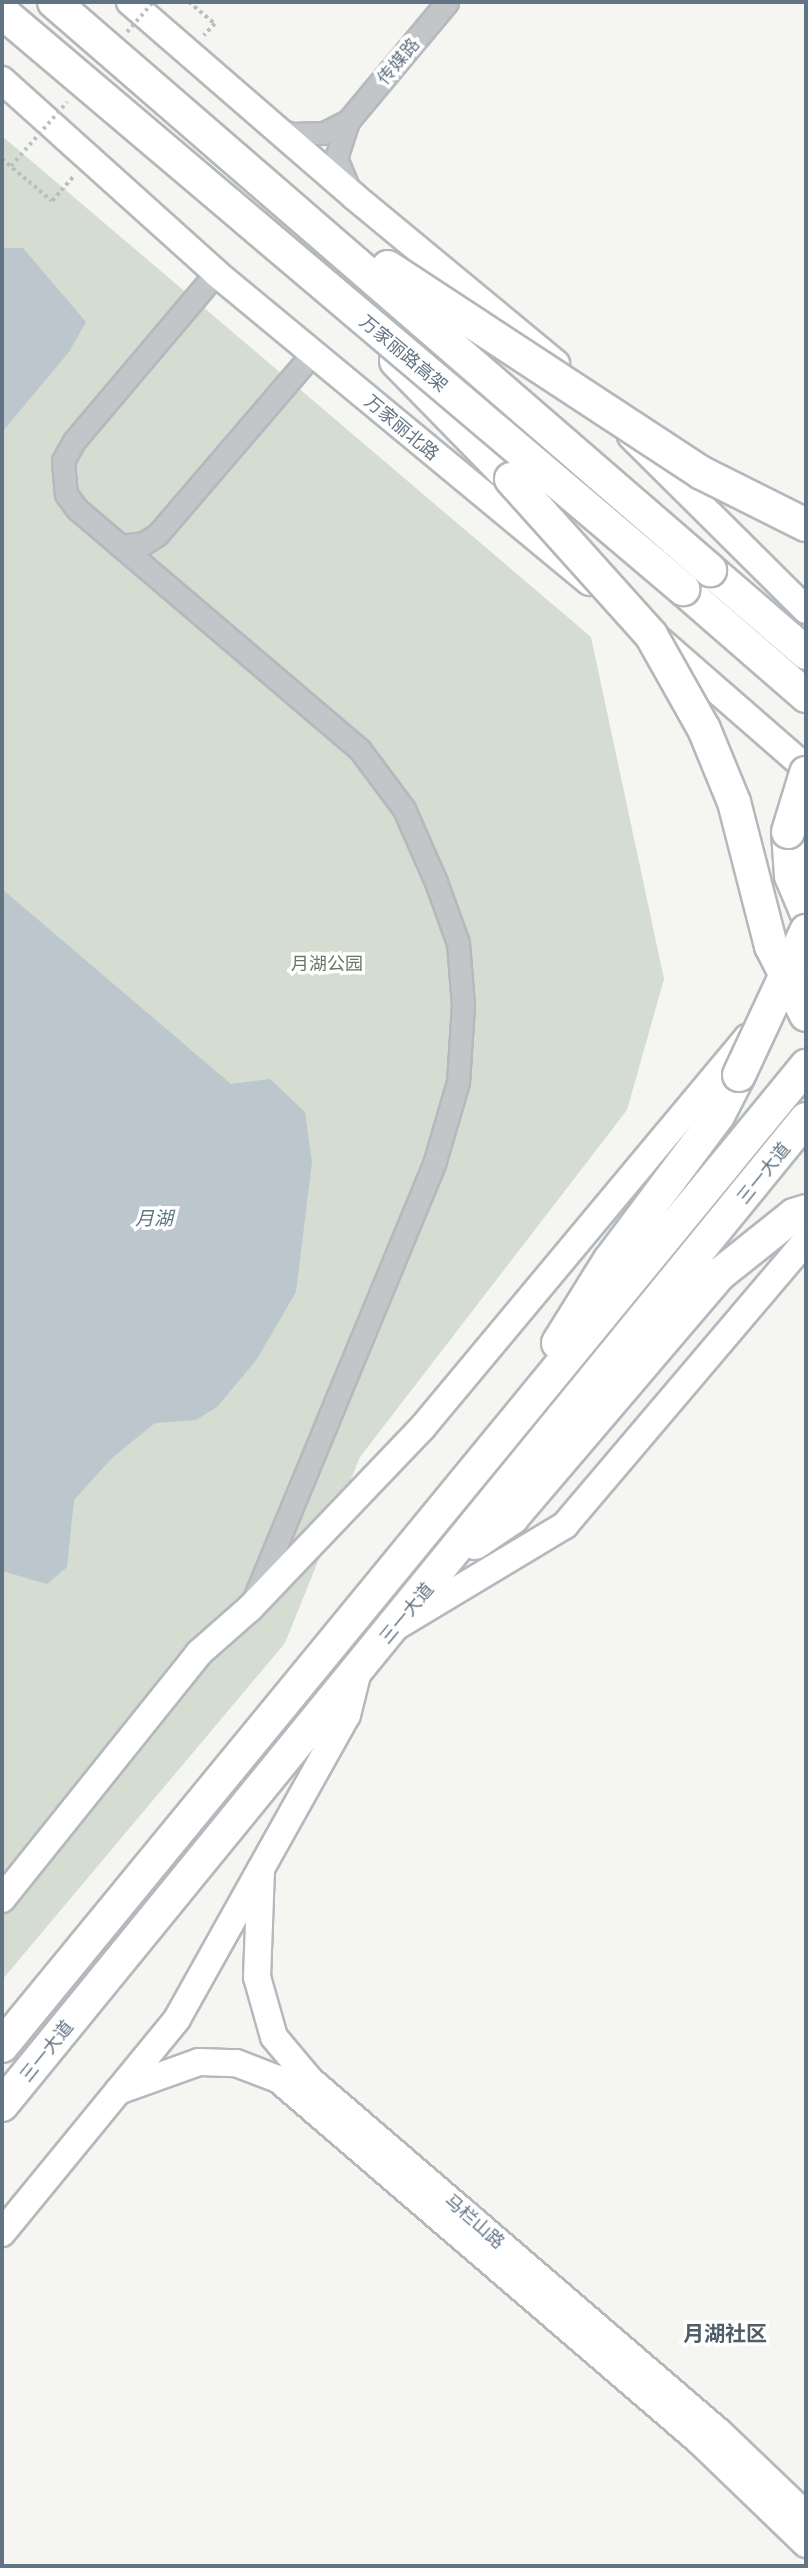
<!DOCTYPE html>
<meta charset="utf-8">
<style>
body{margin:0}
#map{position:relative;width:808px;height:2568px;overflow:hidden;background:#f5f5f1;font-family:Lato,"Noto Sans SC",sans-serif}
div>[style]{position:absolute}
[style*='--x']{left:calc(var(--x)*1px);top:calc(var(--y)*1px);width:calc(var(--w)*1px);rotate:calc(var(--a)*1deg)}
.green>*{inset:0;background:#d5dcd2}
.water>*{inset:0;background:#bbc7cc}
.path>*{height:3.5px;margin-top:-1.75px;transform-origin:0;background:repeating-linear-gradient(90deg,#bbbec0 0 3.5px,transparent 0 7px)}
.roads{filter:drop-shadow(2px 0 #b5b9bd) drop-shadow(-2px 0 #b5b9bd) drop-shadow(0 2px #b5b9bd) drop-shadow(0 -2px #b5b9bd)}
.minor>*{height:21px;margin:-10.5px;padding:0 10.5px;transform-origin:10.5px;border-radius:10.5px;background:#c2c6c9}
.major>*{height:26px;margin:-13px;padding:0 13px;transform-origin:13px;border-radius:13px;background:#fff}
.highway>*{height:32px;margin:-16px;padding:0 16px;transform-origin:16px;border-radius:16px;background:#fff}
.path-bridge>*{height:3.5px;margin-top:-1.75px;transform-origin:0;background:repeating-linear-gradient(90deg,#bbbec0 0 3.5px,transparent 0 7px)}
.bridges{filter:drop-shadow(2px 0 #b4b8bb) drop-shadow(-2px 0 #b4b8bb) drop-shadow(0 2px #b4b8bb) drop-shadow(0 -2px #b4b8bb)}
.highway-bridge>*{height:32px;margin:-16px;padding:0 16px;transform-origin:16px;border-radius:16px;background:#fff}
span{translate:-50% -50%;white-space:nowrap;text-align:center;line-height:1.15;-webkit-text-stroke:7px #fff;paint-order:stroke}
.street-label{font-size:18px;color:#627484}
.park-label{font-size:18px;color:#667a61}
.water-label{font-size:19px;color:#5e7781;font-style:italic}
.quarter-label{font-size:21px;color:#505d68;font-weight:700}
.frame{position:absolute;inset:0;border:4px solid #627484;pointer-events:none}
</style>
<div id="map">
<div class="green">
<i style="clip-path:polygon(2px 136px,591px 637px,664px 979px,627px 1110px,360px 1457px,285px 1643px,2px 1980px)"></i>
</div>
<div class="water">
<i style="clip-path:polygon(2px 248px,23px 248px,86px 322px,69px 352px,2px 432px)"></i>
<i style="clip-path:polygon(2px 889px,231px 1084px,270px 1079px,305px 1112px,312px 1162px,296px 1292px,257px 1359px,217px 1407px,196px 1420px,155px 1423px,112px 1458px,74px 1500px,67px 1567px,47px 1584px,2px 1571px)"></i>
</div>
<div class="path">
<i style="--x:189;--y:2;--w:34;--a:40"></i>
<i style="--x:215;--y:24;--w:16;--a:133"></i>
<i style="--x:2;--y:159;--w:65;--a:40"></i>
<i style="--x:52;--y:201;--w:33;--a:-49"></i>
</div>
<div class="roads">
<div class="minor">
<i style="--x:276;--y:129;--w:17;--a:17"></i>
<i style="--x:292;--y:134;--w:32;--a:-2"></i>
<i style="--x:324;--y:133;--w:27;--a:-27"></i>
<i style="--x:349;--y:189;--w:34;--a:-113"></i>
<i style="--x:336;--y:158;--w:39;--a:-72"></i>
<i style="--x:348;--y:121;--w:155;--a:-50.2"></i>
<i style="--x:216;--y:273;--w:220;--a:130.2"></i>
<i style="--x:74;--y:441;--w:23;--a:119"></i>
<i style="--x:63;--y:461;--w:33;--a:85"></i>
<i style="--x:66;--y:494;--w:19;--a:54"></i>
<i style="--x:77;--y:509;--w:372;--a:40.4"></i>
<i style="--x:360;--y:750;--w:74;--a:53.3"></i>
<i style="--x:404;--y:809;--w:80;--a:66.3"></i>
<i style="--x:436;--y:882;--w:65;--a:70.2"></i>
<i style="--x:458;--y:943;--w:62;--a:85.4"></i>
<i style="--x:463;--y:1005;--w:77;--a:93.7"></i>
<i style="--x:458;--y:1082;--w:85;--a:106.3"></i>
<i style="--x:434;--y:1164;--w:473;--a:112.5"></i>
<i style="--x:120;--y:546;--w:24;--a:-7"></i>
<i style="--x:144;--y:543;--w:15;--a:-32"></i>
<i style="--x:157;--y:535;--w:240;--a:-49.4"></i>
</div>
<div class="major">
<i style="--x:130;--y:2;--w:298;--a:40.9"></i>
<i style="--x:355;--y:197;--w:261;--a:39.6"></i>
<i style="--x:2;--y:80;--w:288;--a:42"></i>
<i style="--x:216;--y:273;--w:485;--a:39.6"></i>
<i style="--x:631;--y:436;--w:247;--a:44.8"></i>
<i style="--x:657;--y:638;--w:198;--a:41.1"></i>
<i style="--x:397;--y:1626;--w:196;--a:-31"></i>
<i style="--x:565;--y:1525;--w:372;--a:-49.7"></i>
<i style="--x:261;--y:1869;--w:108;--a:92.1"></i>
<i style="--x:257;--y:1977;--w:62;--a:74.2"></i>
<i style="--x:274;--y:2037;--w:56;--a:50.1"></i>
<i style="--x:310;--y:2080;--w:540;--a:40.72"></i>
<i style="--x:719;--y:2432;--w:120;--a:43.7"></i>
<i style="--x:2;--y:1899;--w:315;--a:-51.3"></i>
<i style="--x:199;--y:1653;--w:68;--a:-41.4"></i>
<i style="--x:250;--y:1608;--w:249;--a:-46.3"></i>
<i style="--x:422;--y:1428;--w:508;--a:-50.19"></i>
<i style="--x:118;--y:2091;--w:86;--a:-19.7"></i>
<i style="--x:199;--y:2062;--w:37;--a:2"></i>
<i style="--x:236;--y:2063;--w:45;--a:20.9"></i>
<i style="--x:278;--y:2079;--w:554;--a:40.68"></i>
<i style="--x:698;--y:2440;--w:150;--a:43.9"></i>
<i style="--x:2;--y:2233;--w:276;--a:-50.7"></i>
<i style="--x:177;--y:2019;--w:348;--a:-60.8"></i>
<i style="--x:347;--y:1715;--w:45;--a:-76"></i>
</div>
<div class="highway">
<i style="--x:396;--y:361;--w:165;--a:45.7"></i>
<i style="--x:710;--y:570;--w:127;--a:40.8"></i>
<i style="--x:683;--y:589;--w:163;--a:41"></i>
<i style="--x:788;--y:832;--w:44;--a:86.1"></i>
<i style="--x:791;--y:876;--w:39;--a:67"></i>
<i style="--x:558;--y:1343;--w:97;--a:-58.1"></i>
<i style="--x:609;--y:1261;--w:181;--a:-53.1"></i>
<i style="--x:718;--y:1116;--w:46;--a:-62.9"></i>
<i style="--x:475;--y:1543;--w:45;--a:-34"></i>
<i style="--x:512;--y:1518;--w:321;--a:-49.6"></i>
<i style="--x:720;--y:1274;--w:95;--a:-38.6"></i>
<i style="--x:794;--y:1215;--w:13;--a:-18"></i>
<i style="--x:2;--y:2046;--w:1268;--a:-50.63"></i>
<i style="--x:2;--y:2105;--w:1272;--a:-50.81"></i>
</div>
</div>
<div class="path-bridge">
<i style="--x:127;--y:32;--w:40;--a:-49"></i>
<i style="--x:11;--y:166;--w:85;--a:-48.8"></i>
</div>
<div class="bridges">
<div class="highway-bridge">
<i style="--x:54;--y:2;--w:868;--a:40.89"></i>
<i style="--x:2;--y:12;--w:893;--a:40.27"></i>
<i style="--x:388;--y:267;--w:376;--a:33.3"></i>
<i style="--x:702;--y:473;--w:116;--a:26.6"></i>
<i style="--x:511;--y:479;--w:210;--a:48.1"></i>
<i style="--x:651;--y:635;--w:108;--a:60.6"></i>
<i style="--x:704;--y:729;--w:79;--a:67.7"></i>
<i style="--x:734;--y:802;--w:149;--a:75.6"></i>
<i style="--x:771;--y:946;--w:77;--a:63.1"></i>
<i style="--x:788;--y:832;--w:62;--a:-73"></i>
<i style="--x:739;--y:1075;--w:159;--a:-65"></i>
</div>
</div>
<div class="street-label">
<span style="left:398px;top:61px;rotate:-50deg">传媒路</span>
<span style="left:404px;top:353px;rotate:40deg">万家丽路高架</span>
<span style="left:402px;top:427px;rotate:40deg">万家丽北路</span>
<span style="left:763px;top:1173px;rotate:-51deg">三一大道</span>
<span style="left:406px;top:1613px;rotate:-50deg">三一大道</span>
<span style="left:46px;top:2051px;rotate:-51deg">三一大道</span>
<span style="left:475px;top:2221px;rotate:41deg">马栏山路</span>
</div>
<div class="park-label">
<span style="left:327px;top:963px">月湖公园</span>
</div>
<div class="water-label">
<span style="left:154px;top:1218px">月湖</span>
</div>
<div class="quarter-label">
<span style="left:725px;top:2333px">月湖社区</span>
</div>
<div class="frame"></div>
</div>
